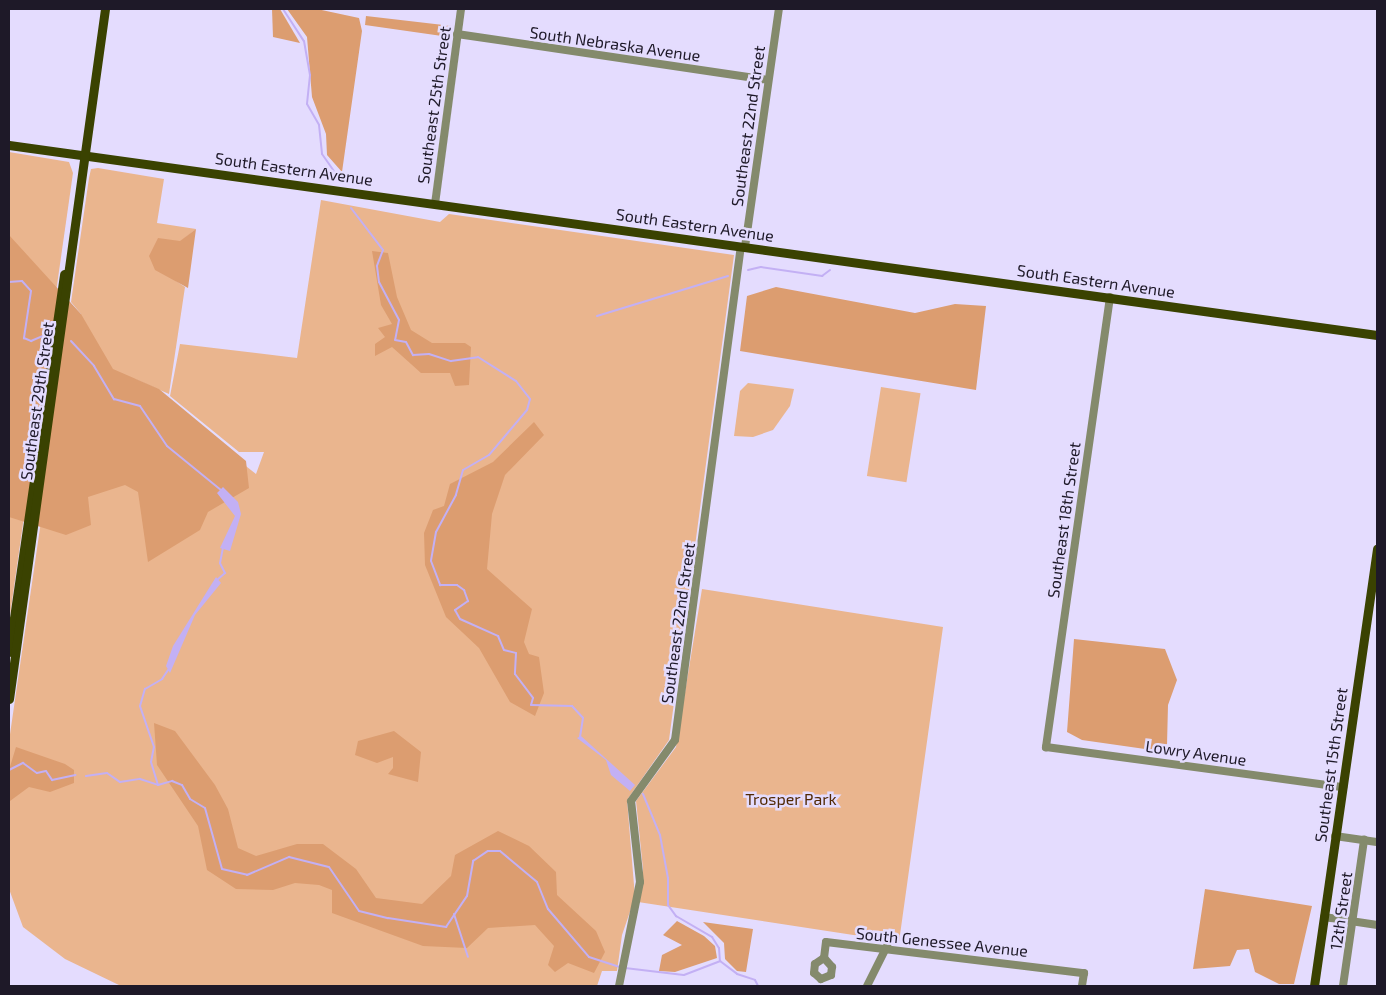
<!DOCTYPE html>
<style>
body{margin:0}
#map{position:relative;width:1386px;height:995px;overflow:hidden;background:#e4dcfe;font-family:"Exo 2",sans-serif}
div>[style]{position:absolute}
[style*='--x']{left:calc(var(--x)*1px);top:calc(var(--y)*1px);width:calc(var(--w)*1px);rotate:calc(var(--a)*1deg)}
.green>*{inset:0;background:#eab58e;transform-origin:0 0}
.forest>*{inset:0;background:#dc9d70}
.water>*{inset:0;background:#c3b0f4}
.stream>*{height:2px;margin:-1px;padding:0 1px;transform-origin:1px;border-radius:1px;background:#c3b0f4}
.minor>*{height:8px;margin:-4px;padding:0 4px;transform-origin:4px;border-radius:4px;background:#848a6c}
.major>*{height:9px;margin:-4.5px;padding:0 4.5px;transform-origin:4.5px;border-radius:4.5px;background:#3a4201}
span{translate:-50% -50%;white-space:nowrap;text-align:center;line-height:1.15;-webkit-text-stroke:5px #e4dcfe;paint-order:stroke}
.street-label{font-size:16px;color:#1e1928}
.park-label{font-size:16px;color:#512904}
.frame{position:absolute;inset:0;border:10px solid #1e1928;pointer-events:none}
</style>
<div id="map">
<div class="green">
<i style="clip-path:polygon(9px 152px,69px 162px,73px 173px,9px 622px)"></i>
<i style="clip-path:polygon(98px 168px,164px 179px,157px 223px,196px 229px,180px 242px,158px 239px,176px 281px,185px 287px,169px 394px,135px 379px,256px 474px,264px 452px,239px 452px,170px 396px,180px 344px,297px 358px,321px 200px,440px 222px,449px 214px,734px 255px,669px 740px,627px 800px,635px 897px,622px 935px,617px 971px,602px 971px,597px 986px,121px 986px,65px 959px,23px 927px,9px 889px,9px 741px,48px 473px,81px 314px,71px 302px,89px 178px,91px 169px)"></i>
<i style="clip-path:polygon(748px 383px,794px 389px,790px 406px,773px 430px,753px 437px,734px 436px,740px 391px)"></i>
<i style="left:881px;top:387px;width:40px;height:90px;rotate:9deg"></i>
<i style="clip-path:polygon(702px 589px,943px 627px,899px 942px,638px 902px,643px 869px,636px 801px,676px 747px)"></i>
</div>
<div class="forest">
<i style="clip-path:polygon(272px 9px,280px 9px,300px 43px,273px 37px)"></i>
<i style="clip-path:polygon(287px 9px,317px 9px,359px 18px,362px 31px,342px 172px,327px 155px,326px 134px,312px 97px,307px 37px)"></i>
<i style="clip-path:polygon(366px 16px,452px 26px,449px 37px,365px 25px)"></i>
<i style="clip-path:polygon(196px 229px,188px 288px,155px 270px,149px 256px,158px 238px,180px 241px)"></i>
<i style="clip-path:polygon(9px 235px,81px 314px,113px 369px,159px 389px,246px 461px,249px 488px,208px 512px,200px 530px,148px 562px,138px 492px,125px 485px,88px 497px,91px 525px,66px 535px,9px 517px)"></i>
<i style="clip-path:polygon(372px 251px,388px 253px,397px 297px,411px 330px,432px 343px,465px 343px,471px 347px,469px 385px,455px 386px,450px 373px,421px 373px,392px 347px,375px 356px,375px 344px,385px 337px,378px 328px,392px 324px,381px 305px)"></i>
<i style="clip-path:polygon(776px 287px,915px 313px,955px 304px,986px 306px,976px 390px,740px 351px,747px 296px)"></i>
<i style="clip-path:polygon(534px 422px,544px 435px,505px 475px,492px 514px,487px 569px,532px 609px,524px 642px,529px 654px,539px 657px,544px 693px,535px 716px,510px 702px,479px 648px,446px 617px,425px 565px,424px 533px,433px 510px,444px 506px,450px 484px,493px 462px)"></i>
<i style="clip-path:polygon(1074px 639px,1165px 649px,1177px 680px,1168px 705px,1167px 745px,1152px 750px,1082px 740px,1067px 732px)"></i>
<i style="clip-path:polygon(154px 723px,175px 731px,215px 785px,228px 809px,238px 848px,256px 856px,297px 844px,323px 844px,356px 869px,376px 898px,422px 904px,451px 876px,455px 855px,498px 831px,529px 846px,556px 872px,557px 895px,596px 931px,605px 952px,594px 973px,568px 963px,555px 972px,548px 965px,554px 946px,535px 925px,488px 928px,467px 948px,423px 946px,332px 913px,332px 890px,319px 885px,295px 883px,273px 890px,236px 889px,207px 870px,198px 826px,157px 765px)"></i>
<i style="clip-path:polygon(394px 731px,421px 752px,418px 782px,388px 774px,393px 768px,393px 757px,377px 763px,355px 755px,358px 741px)"></i>
<i style="clip-path:polygon(16px 747px,65px 764px,74px 770px,74px 783px,50px 792px,29px 787px,10px 801px,9px 770px)"></i>
<i style="clip-path:polygon(1205px 889px,1312px 906px,1294px 984px,1279px 984px,1255px 972px,1249px 949px,1237px 950px,1230px 966px,1193px 969px)"></i>
<i style="clip-path:polygon(677px 921px,704px 936px,715px 946px,717px 958px,675px 972px,659px 971px,662px 955px,682px 945px,663px 935px)"></i>
<i style="clip-path:polygon(703px 922px,753px 929px,746px 972px,737px 971px,725px 959px,724px 943px)"></i>
</div>
<div class="water">
<i style="clip-path:polygon(223px 487px,238px 502px,241px 514px,230px 551px,220px 548px,235px 516px,217px 493px)"></i>
<i style="clip-path:polygon(216px 577px,221px 583px,195px 615px,170px 673px,166px 666px,173px 646px)"></i>
<i style="clip-path:polygon(581px 736px,635px 785px,630px 791px,611px 775px,606px 760px,577px 738px)"></i>
</div>
<div class="stream">
<i style="--x:283;--y:9;--w:38;--a:57"></i>
<i style="--x:304;--y:41;--w:35;--a:80"></i>
<i style="--x:310;--y:75;--w:29;--a:96"></i>
<i style="--x:307;--y:104;--w:24;--a:60"></i>
<i style="--x:319;--y:125;--w:29;--a:84"></i>
<i style="--x:322;--y:154;--w:33;--a:55"></i>
<i style="--x:351;--y:208;--w:53;--a:52.7"></i>
<i style="--x:383;--y:250;--w:17;--a:111"></i>
<i style="--x:377;--y:266;--w:16;--a:83"></i>
<i style="--x:379;--y:282;--w:43;--a:62.2"></i>
<i style="--x:399;--y:320;--w:20;--a:101"></i>
<i style="--x:395;--y:340;--w:11;--a:10"></i>
<i style="--x:406;--y:342;--w:15;--a:62"></i>
<i style="--x:413;--y:355;--w:16;--a:-4"></i>
<i style="--x:429;--y:354;--w:23;--a:18"></i>
<i style="--x:451;--y:361;--w:27;--a:-8"></i>
<i style="--x:478;--y:357;--w:45;--a:32.3"></i>
<i style="--x:516;--y:381;--w:23;--a:52"></i>
<i style="--x:530;--y:399;--w:11;--a:105"></i>
<i style="--x:527;--y:410;--w:59;--a:130.2"></i>
<i style="--x:489;--y:455;--w:30;--a:150"></i>
<i style="--x:463;--y:470;--w:26;--a:106"></i>
<i style="--x:456;--y:495;--w:42;--a:118.4"></i>
<i style="--x:436;--y:532;--w:29;--a:100"></i>
<i style="--x:431;--y:561;--w:26;--a:69"></i>
<i style="--x:440;--y:585;--w:17;--a:0"></i>
<i style="--x:457;--y:585;--w:9;--a:36"></i>
<i style="--x:464;--y:590;--w:12;--a:70"></i>
<i style="--x:468;--y:601;--w:16;--a:145"></i>
<i style="--x:455;--y:610;--w:10;--a:61"></i>
<i style="--x:460;--y:619;--w:42;--a:24.1"></i>
<i style="--x:498;--y:636;--w:15;--a:67"></i>
<i style="--x:504;--y:650;--w:12;--a:14"></i>
<i style="--x:516;--y:653;--w:21;--a:93"></i>
<i style="--x:515;--y:674;--w:30;--a:53"></i>
<i style="--x:533;--y:698;--w:7;--a:106"></i>
<i style="--x:531;--y:705;--w:41;--a:1.4"></i>
<i style="--x:572;--y:706;--w:16;--a:47"></i>
<i style="--x:583;--y:718;--w:20;--a:99"></i>
<i style="--x:748;--y:270;--w:13;--a:-13"></i>
<i style="--x:761;--y:267;--w:62;--a:8.4"></i>
<i style="--x:822;--y:276;--w:10;--a:-37"></i>
<i style="--x:9;--y:282;--w:13;--a:-4"></i>
<i style="--x:22;--y:281;--w:13;--a:48"></i>
<i style="--x:31;--y:291;--w:48;--a:98.5"></i>
<i style="--x:24;--y:338;--w:8;--a:23"></i>
<i style="--x:31;--y:341;--w:13;--a:-23"></i>
<i style="--x:597;--y:316;--w:137;--a:-17"></i>
<i style="--x:71;--y:341;--w:34;--a:47"></i>
<i style="--x:94;--y:366;--w:39;--a:59"></i>
<i style="--x:114;--y:399;--w:27;--a:15"></i>
<i style="--x:140;--y:406;--w:48;--a:56"></i>
<i style="--x:167;--y:446;--w:70;--a:39.2"></i>
<i style="--x:217;--y:580;--w:11;--a:-41"></i>
<i style="--x:225;--y:573;--w:11;--a:-117"></i>
<i style="--x:220;--y:563;--w:15;--a:-79"></i>
<i style="--x:9;--y:770;--w:16;--a:-27"></i>
<i style="--x:23;--y:763;--w:17;--a:36"></i>
<i style="--x:37;--y:773;--w:9;--a:-13"></i>
<i style="--x:46;--y:771;--w:11;--a:56"></i>
<i style="--x:52;--y:780;--w:24;--a:-12"></i>
<i style="--x:86;--y:776;--w:21;--a:-8"></i>
<i style="--x:107;--y:773;--w:16;--a:35"></i>
<i style="--x:120;--y:782;--w:20;--a:-9"></i>
<i style="--x:140;--y:779;--w:19;--a:18"></i>
<i style="--x:158;--y:785;--w:15;--a:-16"></i>
<i style="--x:172;--y:781;--w:11;--a:22"></i>
<i style="--x:182;--y:785;--w:16;--a:60"></i>
<i style="--x:190;--y:799;--w:17;--a:31"></i>
<i style="--x:205;--y:808;--w:63;--a:74.4"></i>
<i style="--x:222;--y:869;--w:26;--a:13"></i>
<i style="--x:247;--y:875;--w:46;--a:-23.2"></i>
<i style="--x:289;--y:857;--w:41;--a:14"></i>
<i style="--x:329;--y:867;--w:53;--a:55.7"></i>
<i style="--x:359;--y:911;--w:30;--a:14"></i>
<i style="--x:388;--y:918;--w:59;--a:8.8"></i>
<i style="--x:446;--y:927;--w:37;--a:-56"></i>
<i style="--x:467;--y:896;--w:36;--a:-80"></i>
<i style="--x:473;--y:861;--w:18;--a:-34"></i>
<i style="--x:488;--y:851;--w:12;--a:0"></i>
<i style="--x:500;--y:851;--w:48;--a:40"></i>
<i style="--x:537;--y:882;--w:29;--a:68"></i>
<i style="--x:548;--y:909;--w:63;--a:49.5"></i>
<i style="--x:589;--y:957;--w:33;--a:18"></i>
<i style="--x:158;--y:785;--w:24;--a:-107"></i>
<i style="--x:151;--y:762;--w:15;--a:-79"></i>
<i style="--x:154;--y:747;--w:43;--a:-108.9"></i>
<i style="--x:140;--y:706;--w:18;--a:-74"></i>
<i style="--x:145;--y:689;--w:20;--a:-30"></i>
<i style="--x:162;--y:679;--w:11;--a:-56"></i>
<i style="--x:643;--y:794;--w:44;--a:67.5"></i>
<i style="--x:660;--y:835;--w:44;--a:79.5"></i>
<i style="--x:668;--y:878;--w:27;--a:90"></i>
<i style="--x:668;--y:905;--w:14;--a:54"></i>
<i style="--x:676;--y:916;--w:42;--a:30.3"></i>
<i style="--x:712;--y:937;--w:13;--a:58"></i>
<i style="--x:719;--y:948;--w:13;--a:86"></i>
<i style="--x:454;--y:914;--w:45;--a:72"></i>
<i style="--x:625;--y:968;--w:59;--a:6.8"></i>
<i style="--x:684;--y:975;--w:39;--a:-21"></i>
<i style="--x:720;--y:961;--w:21;--a:37"></i>
<i style="--x:737;--y:974;--w:19;--a:18"></i>
<i style="--x:755;--y:980;--w:7;--a:63"></i>
</div>
<div class="minor">
<i style="--x:457;--y:34;--w:314;--a:8.4"></i>
<i style="--x:435;--y:204;--w:197;--a:-82.4"></i>
<i style="--x:745;--y:247;--w:240;--a:-81.9"></i>
<i style="--x:1110;--y:297;--w:455;--a:98.1"></i>
<i style="--x:1046;--y:747;--w:300;--a:7.7"></i>
<i style="--x:1335;--y:836;--w:42;--a:8.1"></i>
<i style="--x:1324;--y:917;--w:54;--a:8.6"></i>
<i style="--x:824;--y:958;--w:12;--a:48"></i>
<i style="--x:832;--y:967;--w:8;--a:97"></i>
<i style="--x:831;--y:975;--w:11;--a:158"></i>
<i style="--x:821;--y:979;--w:9;--a:-139"></i>
<i style="--x:814;--y:973;--w:9;--a:-84"></i>
<i style="--x:815;--y:964;--w:11;--a:-34"></i>
<i style="--x:824;--y:958;--w:16;--a:-83"></i>
<i style="--x:826;--y:942;--w:260;--a:6.9"></i>
<i style="--x:1084;--y:973;--w:13;--a:99"></i>
<i style="--x:619;--y:986;--w:106;--a:-78.6"></i>
<i style="--x:640;--y:882;--w:81;--a:-96.3"></i>
<i style="--x:631;--y:801;--w:75;--a:-54.2"></i>
<i style="--x:675;--y:740;--w:497;--a:-82.4"></i>
<i style="--x:867;--y:986;--w:45;--a:-63.4"></i>
<i style="--x:1343;--y:986;--w:148;--a:-81.8"></i>
</div>
<div class="major">
<i style="--x:9;--y:145;--w:1381;--a:7.91"></i>
<i style="--x:9;--y:652;--w:382;--a:-81.7"></i>
<i style="--x:9;--y:699;--w:697;--a:-82.08"></i>
<i style="--x:1314;--y:986;--w:442;--a:-81.8"></i>
</div>
<div class="street-label">
<span style="left:615px;top:44px;rotate:8deg">South Nebraska Avenue</span>
<span style="left:434px;top:105px;rotate:-82deg">Southeast 25th Street</span>
<span style="left:748px;top:126px;rotate:-82deg">Southeast 22nd Street</span>
<span style="left:294px;top:169px;rotate:8deg">South Eastern Avenue</span>
<span style="left:695px;top:225px;rotate:8deg">South Eastern Avenue</span>
<span style="left:1096px;top:281px;rotate:8deg">South Eastern Avenue</span>
<span style="left:37px;top:401px;rotate:-82deg">Southeast 29th Street</span>
<span style="left:1064px;top:520px;rotate:-82deg">Southeast 18th Street</span>
<span style="left:678px;top:623px;rotate:-82deg">Southeast 22nd Street</span>
<span style="left:1196px;top:753px;rotate:8deg">Lowry Avenue</span>
<span style="left:1331px;top:765px;rotate:-82deg">Southeast 15th Street</span>
<span style="left:1341px;top:911px;rotate:-82deg">12th Street</span>
<span style="left:942px;top:942px;rotate:6deg">South Genessee Avenue</span>
</div>
<div class="park-label">
<span style="left:791px;top:799px">Trosper Park</span>
</div>
<div class="frame"></div>
</div>
